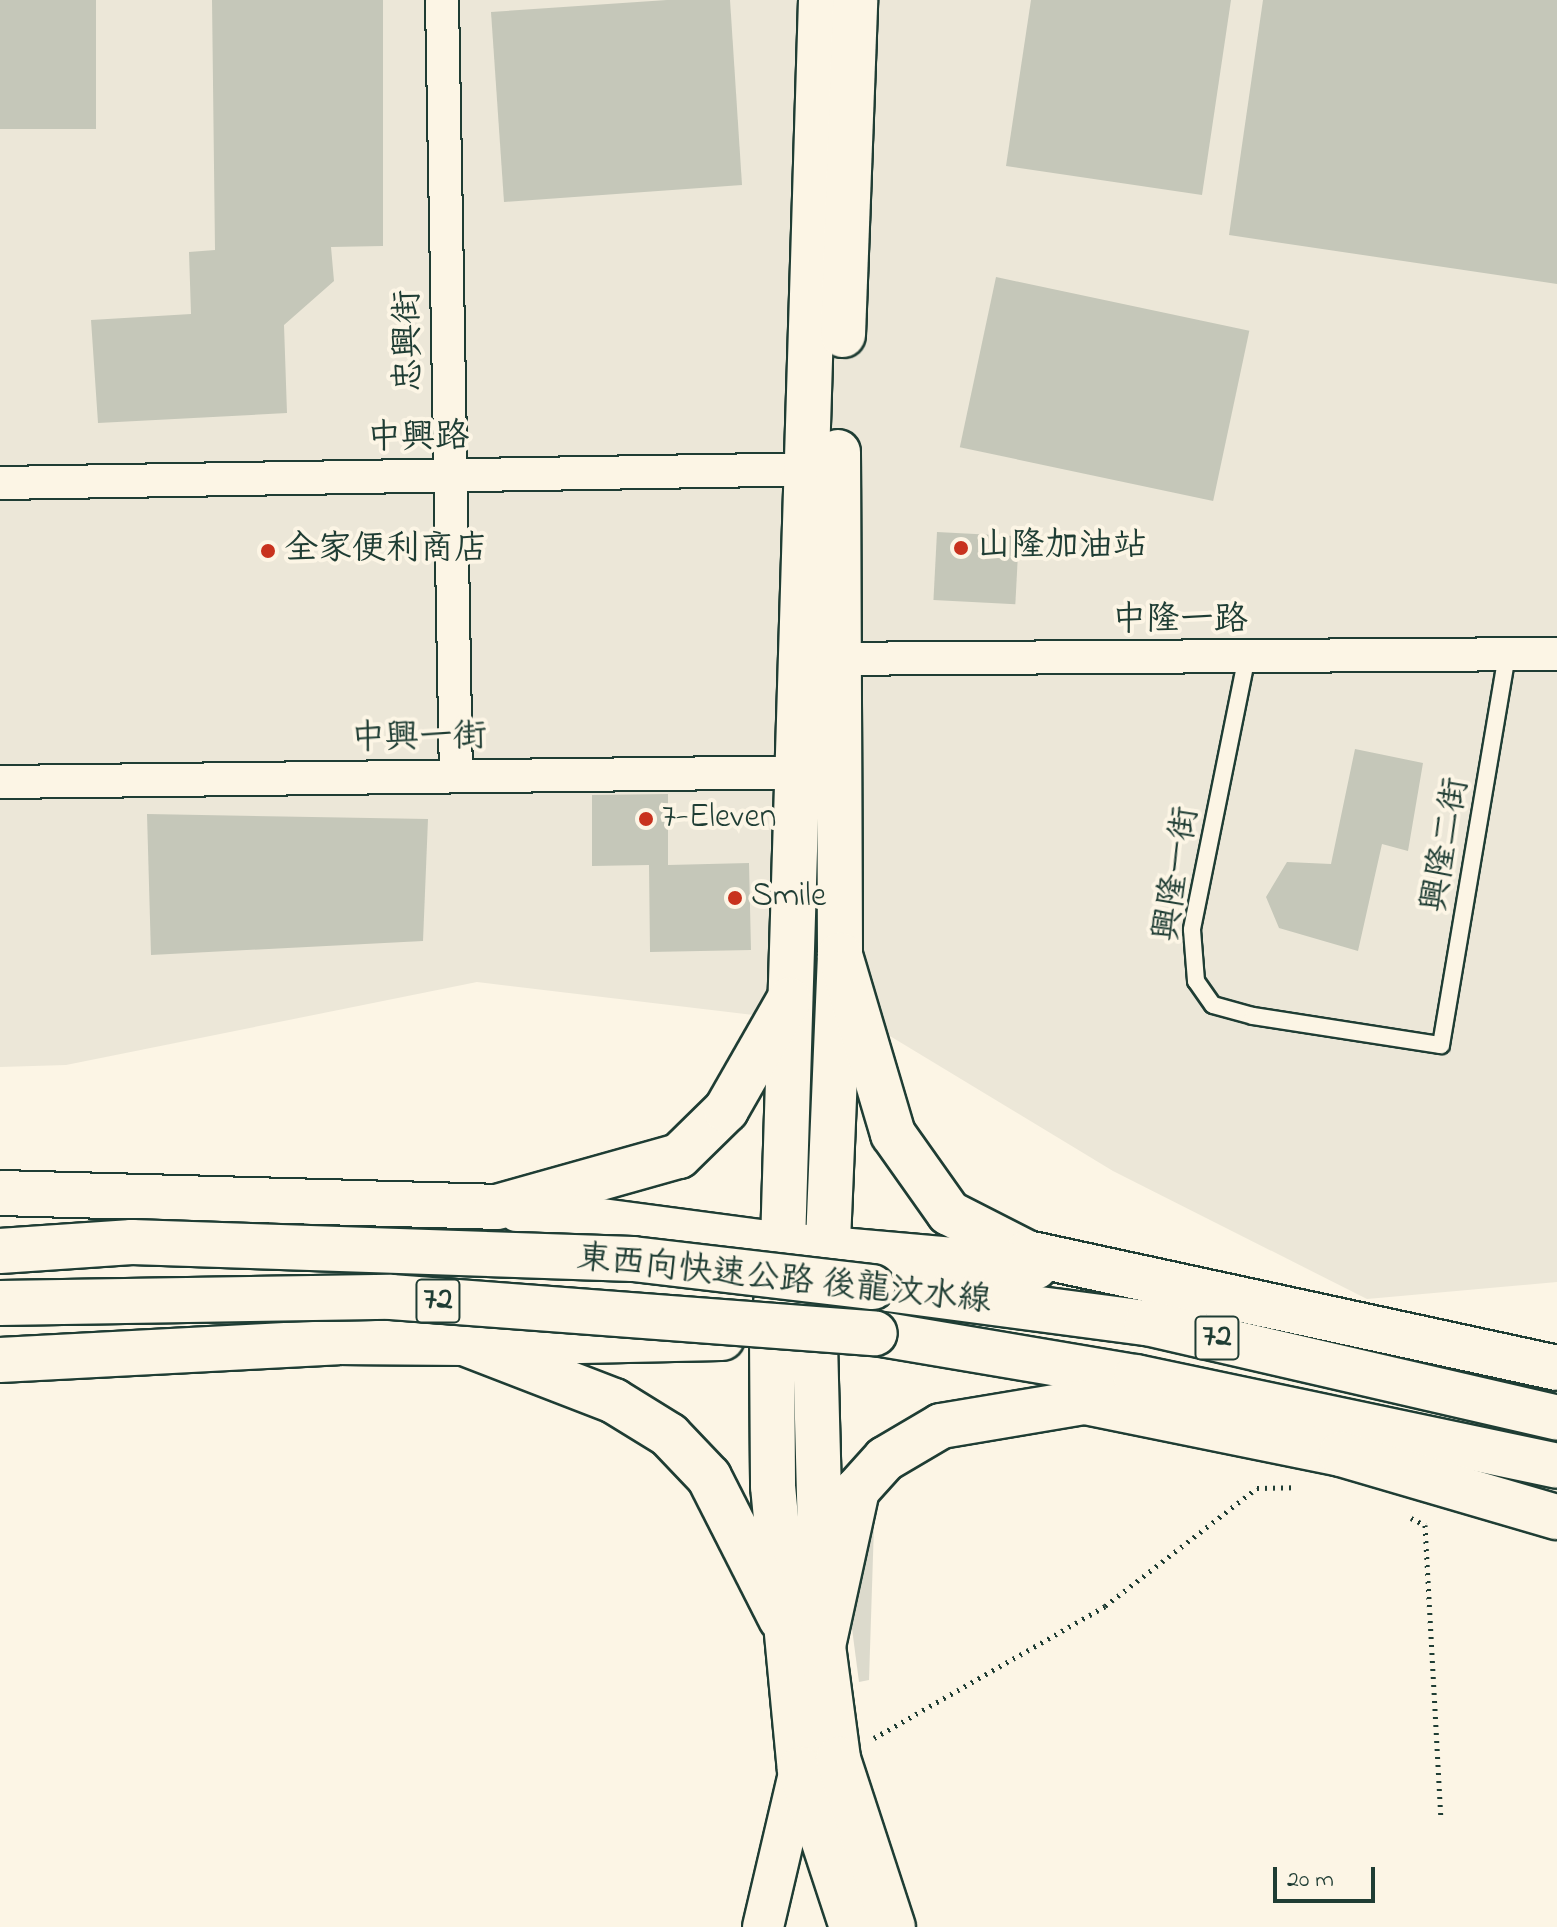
<!DOCTYPE html>
<meta charset="utf-8">
<style>
body{margin:0}
#map{position:relative;width:1557px;height:1927px;overflow:hidden;background:#fcf5e5;font-family:"Indie Flower","LXGW WenKai TC",sans-serif}
div>[style]{position:absolute}
[style*='--x']{left:calc(var(--x)*1px);top:calc(var(--y)*1px);width:calc(var(--w)*1px);rotate:calc(var(--a)*1deg)}
.built>*{inset:0;background:#ece7d8}
.green>*{inset:0;background:#dcdacc}
.building>*{inset:0;background:#c5c7b9;transform-origin:0 0}
.path>*{height:5px;margin-top:-2.5px;transform-origin:0;background:repeating-linear-gradient(90deg,#1f3d34 0 2px,transparent 0 8px)}
.roads{filter:drop-shadow(2px 0 #1f3d34) drop-shadow(-2px 0 #1f3d34) drop-shadow(0 2px #1f3d34) drop-shadow(0 -2px #1f3d34)}
.service>*{height:16px;margin:-8px;padding:0 8px;transform-origin:8px;border-radius:8px;background:#fcf5e5}
.minor>*{height:32px;margin:-16px;padding:0 16px;transform-origin:16px;border-radius:16px;background:#fcf5e5}
.tertiary>*{height:40px;margin:-20px;padding:0 20px;transform-origin:20px;border-radius:20px;background:#fcf5e5}
.secondary>*{height:44px;margin:-22px;padding:0 22px;transform-origin:22px;border-radius:22px;background:#fcf5e5}
.trunk>*{height:44px;margin:-22px;padding:0 22px;transform-origin:22px;border-radius:22px;background:#fcf5e5}
.bridges{filter:drop-shadow(2px 0 #1f3d34) drop-shadow(-2px 0 #1f3d34) drop-shadow(0 2px #1f3d34) drop-shadow(0 -2px #1f3d34)}
.trunk-bridge>*{height:44px;margin:-22px;padding:0 22px;transform-origin:22px;border-radius:22px;background:#fcf5e5}
.dots>*{width:22px;height:22px;translate:-50% -50%;box-sizing:border-box;border:4px solid #fcf5e5;border-radius:50%}
span{translate:-50% -50%;white-space:nowrap;text-align:center;line-height:1.15;-webkit-text-stroke:8px #fcf5e5;paint-order:stroke}
.shield-label span{padding:2px 6px;background:#fcf5e5;border:2px solid;border-radius:6px;-webkit-text-stroke-width:0}
.shield-label{font-size:32px;color:#1f3d34;font-weight:700}
.street-label{font-size:34px;color:#1f3d34}
.poi-label{font-size:34px;color:#1f3d34}
.left{translate:0 -50%;text-align:left}
.scale{position:absolute;left:1273px;top:1867px;width:102px;height:36px;box-sizing:border-box;border:4px solid #1f3d34;border-top:0;padding-left:10px;font-size:24px;line-height:28px;white-space:nowrap;color:#1f3d34;-webkit-text-stroke:6px #fcf5e5;paint-order:stroke}
</style>
<div id="map">
<div class="built">
<i style="clip-path:polygon(0 0,1557px 0,1557px 1282px,1367px 1299px,1113px 1171px,880px 1030px,477px 982px,66px 1065px,0 1067px)"></i>
</div>
<div class="green">
<i style="clip-path:polygon(874px 1525px,869px 1680px,859px 1682px,851px 1621px)"></i>
</div>
<div class="building">
<i style="left:0;top:0;width:96px;height:129px"></i>
<i style="clip-path:polygon(212px 0,383px 0,383px 246px,331px 247px,334px 281px,284px 325px,287px 413px,98px 423px,91px 320px,191px 314px,189px 252px,215px 250px)"></i>
<i style="clip-path:polygon(667px 0,730px 0,742px 185px,504px 202px,491px 12px)"></i>
<i style="clip-path:polygon(1031px 0,1231px 0,1202px 195px,1006px 166px)"></i>
<i style="clip-path:polygon(1263px 0,1557px 0,1557px 284px,1229px 235px)"></i>
<i style="left:996px;top:277px;width:259px;height:174px;rotate:12deg"></i>
<i style="left:937px;top:532px;width:82px;height:68px;rotate:3deg"></i>
<i style="clip-path:polygon(1355px 749px,1423px 763px,1408px 851px,1382px 844px,1358px 951px,1279px 928px,1266px 897px,1287px 862px,1331px 864px)"></i>
<i style="clip-path:polygon(668px 794px,668px 865px,749px 863px,751px 950px,650px 952px,649px 865px,592px 866px,592px 795px)"></i>
<i style="clip-path:polygon(147px 814px,428px 819px,423px 941px,151px 955px)"></i>
</div>
<div class="path">
<i style="--x:1411;--y:1518;--w:16;--a:27"></i>
<i style="--x:1425;--y:1525;--w:294;--a:86.9"></i>
<i style="--x:874;--y:1738;--w:266;--a:-29.7"></i>
<i style="--x:1105;--y:1606;--w:192;--a:-37.8"></i>
<i style="--x:1257;--y:1488;--w:39;--a:-1"></i>
</div>
<div class="roads">
<div class="service">
<i style="--x:1246;--y:661;--w:274;--a:101.4"></i>
<i style="--x:1192;--y:930;--w:51;--a:85.5"></i>
<i style="--x:1196;--y:981;--w:29;--a:55"></i>
<i style="--x:1213;--y:1005;--w:41;--a:15.4"></i>
<i style="--x:1253;--y:1016;--w:190;--a:8.8"></i>
<i style="--x:1441;--y:1045;--w:395;--a:-80.4"></i>
</div>
<div class="minor">
<i style="--x:442;--y:0;--w:776;--a:88.97"></i>
<i style="--x:0;--y:483;--w:827;--a:-0.97"></i>
<i style="--x:817;--y:659;--w:740;--a:-0.39"></i>
<i style="--x:0;--y:782;--w:820;--a:-0.7"></i>
</div>
<div class="tertiary">
<i style="--x:763;--y:1927;--w:162;--a:-76.8"></i>
<i style="--x:800;--y:1769;--w:16;--a:-15"></i>
</div>
<div class="secondary">
<i style="--x:821;--y:0;--w:1246;--a:91.75"></i>
<i style="--x:783;--y:1245;--w:93;--a:96.8"></i>
<i style="--x:772;--y:1337;--w:149;--a:89.6"></i>
<i style="--x:773;--y:1486;--w:284;--a:84.6"></i>
<i style="--x:800;--y:1769;--w:166;--a:71.8"></i>
<i style="--x:843;--y:335;--w:335;--a:-87.9"></i>
<i style="--x:838;--y:452;--w:503;--a:89.77"></i>
<i style="--x:840;--y:955;--w:289;--a:92.4"></i>
<i style="--x:828;--y:1244;--w:99;--a:97.6"></i>
<i style="--x:815;--y:1342;--w:304;--a:88.5"></i>
<i style="--x:823;--y:1646;--w:114;--a:82.4"></i>
<i style="--x:838;--y:1759;--w:177;--a:71.9"></i>
</div>
<div class="trunk">
<i style="--x:840;--y:955;--w:187;--a:73.5"></i>
<i style="--x:893;--y:1134;--w:97;--a:54.7"></i>
<i style="--x:949;--y:1213;--w:88;--a:27.1"></i>
<i style="--x:1027;--y:1253;--w:542;--a:12.24"></i>
<i style="--x:0;--y:1193;--w:497;--a:1.6"></i>
<i style="--x:497;--y:1207;--w:189;--a:-15.7"></i>
<i style="--x:679;--y:1156;--w:66;--a:-44.4"></i>
<i style="--x:726;--y:1110;--w:127;--a:-60.2"></i>
<i style="--x:519;--y:1210;--w:266;--a:7.6"></i>
<i style="--x:783;--y:1245;--w:253;--a:5"></i>
<i style="--x:872;--y:1287;--w:277;--a:7.5"></i>
<i style="--x:1147;--y:1323;--w:421;--a:13"></i>
<i style="--x:875;--y:1333;--w:265;--a:9.6"></i>
<i style="--x:1136;--y:1377;--w:430;--a:11.9"></i>
<i style="--x:487;--y:1343;--w:235;--a:-1.2"></i>
<i style="--x:0;--y:1360;--w:338;--a:-3"></i>
<i style="--x:338;--y:1342;--w:126;--a:0.5"></i>
<i style="--x:464;--y:1343;--w:161;--a:21.1"></i>
<i style="--x:614;--y:1401;--w:65;--a:31.7"></i>
<i style="--x:669;--y:1435;--w:58;--a:46.4"></i>
<i style="--x:709;--y:1477;--w:159;--a:63.1"></i>
<i style="--x:823;--y:1646;--w:160;--a:-77.7"></i>
<i style="--x:857;--y:1490;--w:42;--a:-47.9"></i>
<i style="--x:885;--y:1459;--w:65;--a:-30.5"></i>
<i style="--x:941;--y:1426;--w:146;--a:-9.5"></i>
<i style="--x:1085;--y:1402;--w:261;--a:11.5"></i>
<i style="--x:1341;--y:1454;--w:225;--a:16.3"></i>
</div>
</div>
<div class="bridges">
<div class="trunk-bridge">
<i style="--x:0;--y:1251;--w:132;--a:-3.9"></i>
<i style="--x:132;--y:1242;--w:501;--a:1.94"></i>
<i style="--x:633;--y:1259;--w:241;--a:6.7"></i>
<i style="--x:0;--y:1303;--w:391;--a:-0.9"></i>
<i style="--x:391;--y:1297;--w:485;--a:4.3"></i>
</div>
</div>
<div class="dots">
<i style="left:961px;top:548px;background:#c8321e"></i>
<i style="left:268px;top:551px;background:#c8321e"></i>
<i style="left:646px;top:819px;background:#c8321e"></i>
<i style="left:735px;top:898px;background:#c8321e"></i>
</div>
<div class="shield-label">
<span style="left:438px;top:1301px">72</span>
<span style="left:1217px;top:1338px">72</span>
</div>
<div class="street-label">
<span style="left:410px;top:341px;rotate:-91deg">忠興街</span>
<span style="left:418px;top:439px;rotate:-1deg">中興路</span>
<span style="left:1180px;top:622px">中隆一路</span>
<span style="left:419px;top:739px;rotate:-1deg">中興一街</span>
<span style="left:1447px;top:845px;rotate:-80deg">興隆二街</span>
<span style="left:1178px;top:874px;rotate:-81deg">興隆一街</span>
<span style="left:784px;top:1281px;rotate:6deg">東西向快速公路 後龍汶水線</span>
</div>
<div class="poi-label">
<span class="left" style="left:977px;top:548px">山隆加油站</span>
<span class="left" style="left:284px;top:551px">全家便利商店</span>
<span class="left" style="left:662px;top:819px">7-Eleven</span>
<span class="left" style="left:751px;top:898px">Smile</span>
</div>
<div class="scale">20 m</div>
</div>
